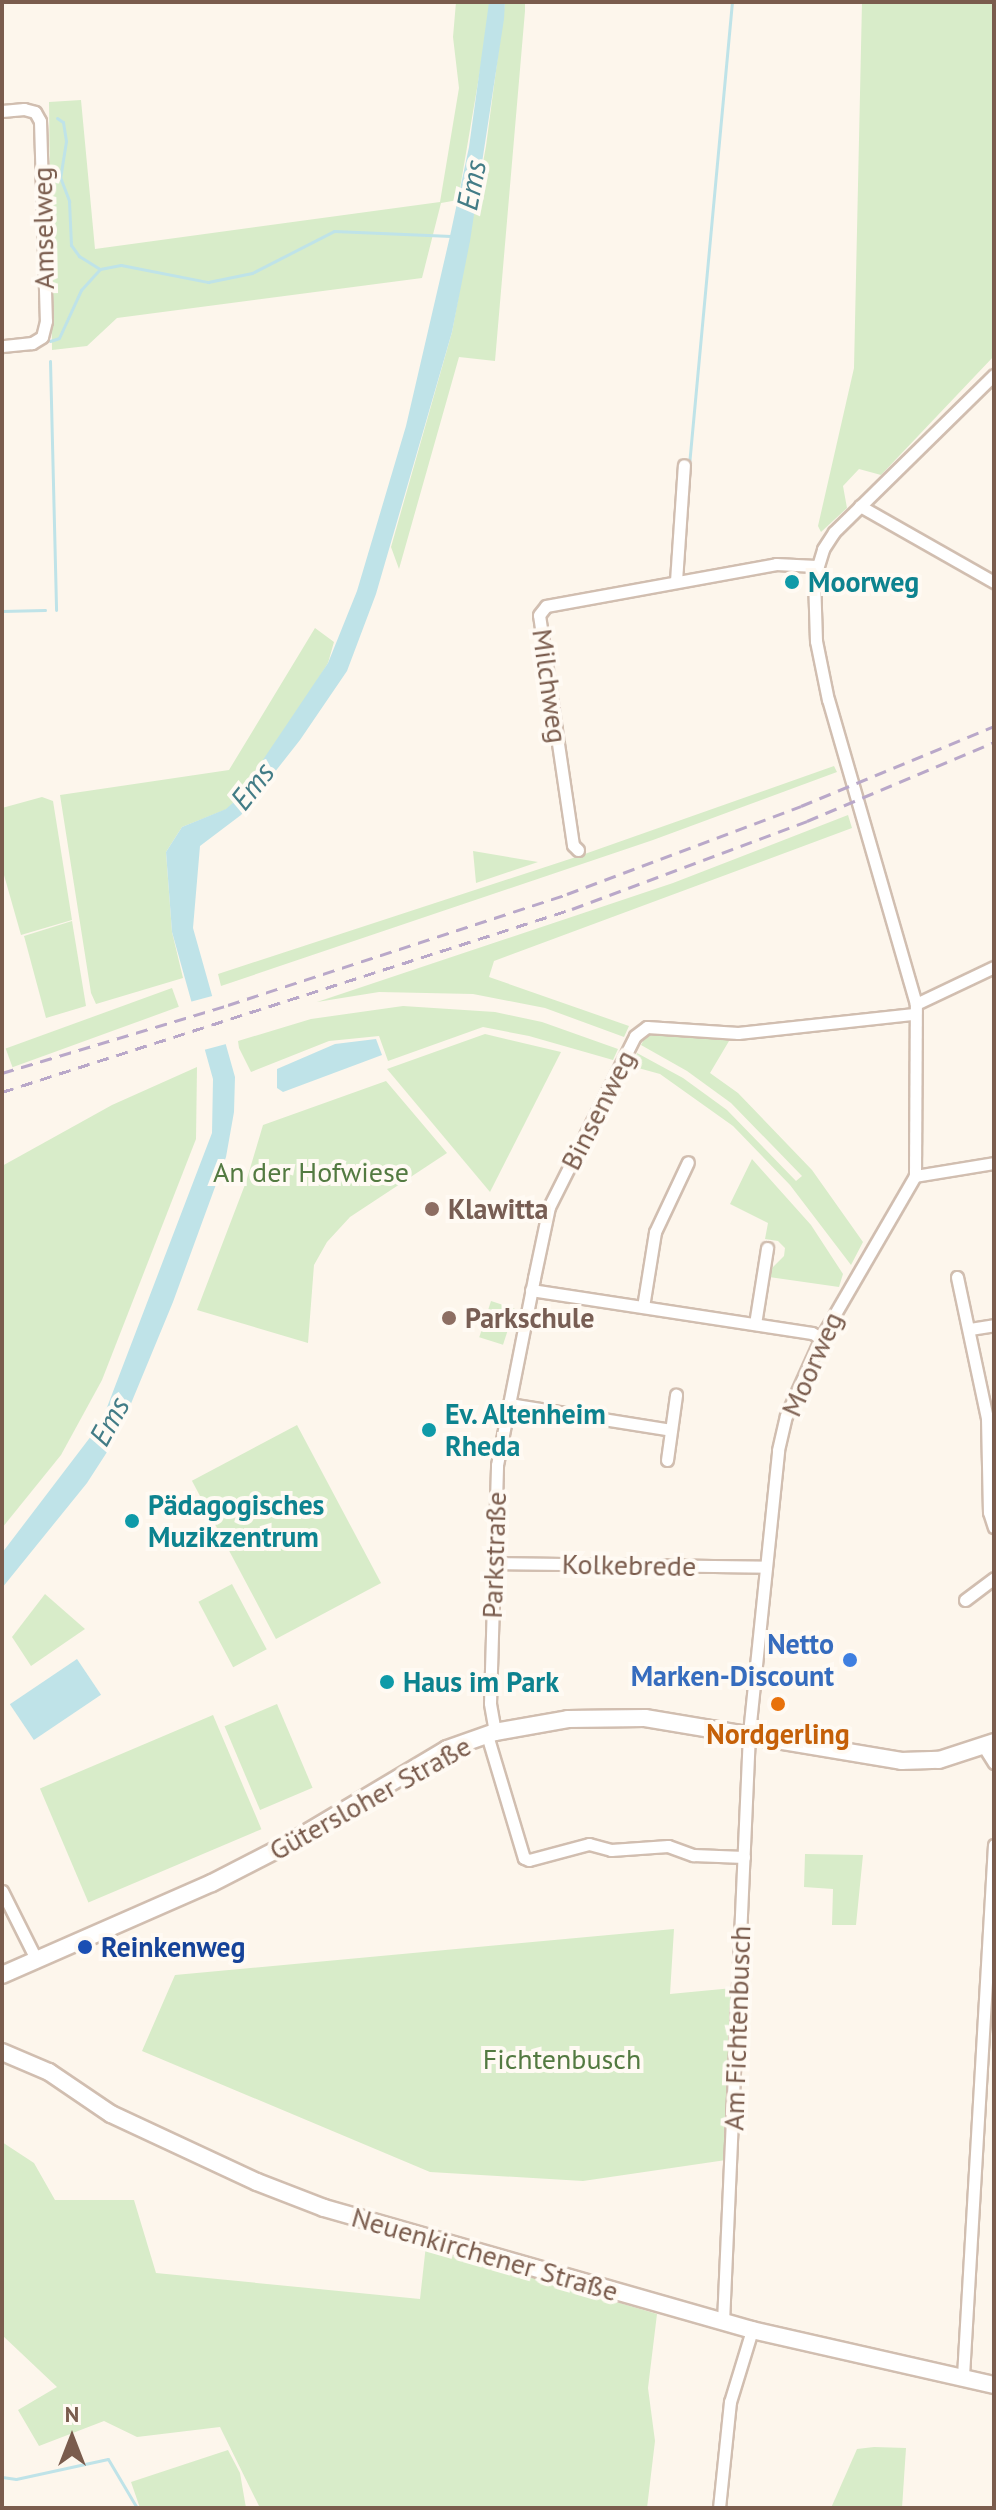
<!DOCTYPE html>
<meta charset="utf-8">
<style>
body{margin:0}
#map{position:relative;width:996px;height:2510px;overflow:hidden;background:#fdf6ec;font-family:"PT Sans",sans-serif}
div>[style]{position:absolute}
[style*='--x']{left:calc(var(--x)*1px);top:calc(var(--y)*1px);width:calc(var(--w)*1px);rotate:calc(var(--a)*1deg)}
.green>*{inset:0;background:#d8ecc9;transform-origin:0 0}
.water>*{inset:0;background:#bfe3e8;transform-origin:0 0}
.pier>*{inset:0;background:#fdf6ec;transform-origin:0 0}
.stream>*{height:3px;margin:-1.5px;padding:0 1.5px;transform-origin:1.5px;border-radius:1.5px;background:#bfe3e8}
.roads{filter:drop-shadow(2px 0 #d1beb0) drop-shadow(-2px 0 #d1beb0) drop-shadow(0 2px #d1beb0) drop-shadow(0 -2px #d1beb0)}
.minor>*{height:11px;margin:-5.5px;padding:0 5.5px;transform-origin:5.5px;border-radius:5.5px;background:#fff}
.secondary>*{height:16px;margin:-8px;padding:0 8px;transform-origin:8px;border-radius:8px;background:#fff}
.rail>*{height:3px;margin-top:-1.5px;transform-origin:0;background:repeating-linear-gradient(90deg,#b9a8c9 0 12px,transparent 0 20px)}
.dots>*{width:22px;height:22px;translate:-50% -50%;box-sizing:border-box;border:4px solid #fffaf3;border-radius:50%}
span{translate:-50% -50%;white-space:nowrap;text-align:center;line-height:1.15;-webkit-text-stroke:8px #fffaf3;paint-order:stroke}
.street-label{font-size:28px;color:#7a5c4d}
.culture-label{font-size:28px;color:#0d838f;font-weight:700}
.left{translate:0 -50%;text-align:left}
.park-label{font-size:28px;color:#537a41}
.education-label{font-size:28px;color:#785e54;font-weight:700}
.shop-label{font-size:28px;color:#366cbe;font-weight:700}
.right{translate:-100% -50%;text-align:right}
.food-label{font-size:28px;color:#c56008;font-weight:700}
.transit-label{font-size:28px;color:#164399;font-weight:700}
.water-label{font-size:30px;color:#437c86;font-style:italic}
.frame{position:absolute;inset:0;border:4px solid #7a5c4d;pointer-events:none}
.north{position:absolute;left:32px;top:2398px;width:80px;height:80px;-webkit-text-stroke:6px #fffaf3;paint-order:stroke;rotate:0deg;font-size:22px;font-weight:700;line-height:32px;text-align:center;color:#7a5c4d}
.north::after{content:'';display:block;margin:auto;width:28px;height:36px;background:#7a5c4d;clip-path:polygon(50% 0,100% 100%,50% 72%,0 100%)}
</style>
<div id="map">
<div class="green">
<i style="clip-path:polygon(456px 2px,489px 2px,489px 18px,458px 200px,441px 203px,422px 278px,117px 318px,87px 346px,52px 350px,49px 102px,81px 100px,95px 249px,440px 202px,459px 88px,453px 37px)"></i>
<i style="clip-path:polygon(505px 2px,525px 2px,525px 11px,495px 361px,459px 357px,399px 569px,391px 547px,452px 332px,486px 146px)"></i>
<i style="clip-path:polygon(862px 2px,994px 2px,994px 356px,881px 475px,859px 469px,843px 486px,847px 508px,821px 532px,818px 526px,854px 368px)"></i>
<i style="clip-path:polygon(315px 628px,334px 642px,328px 663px,292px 721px,236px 800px,227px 809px,182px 827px,166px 852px,172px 932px,183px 978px,96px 1004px,91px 993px,60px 795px,229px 770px)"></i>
<i style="clip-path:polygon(834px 766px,837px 772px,653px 840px,221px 986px,218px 974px,579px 856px)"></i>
<i style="clip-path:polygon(42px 797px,53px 801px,72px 920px,21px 935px,2px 868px,2px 808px)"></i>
<i style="clip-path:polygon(848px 815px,852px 828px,494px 961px,489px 977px,629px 1026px,624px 1037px,545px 1008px,473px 994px,379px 992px,317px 1002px,673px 883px)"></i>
<i style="clip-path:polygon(473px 851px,538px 862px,476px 883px)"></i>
<i style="clip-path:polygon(72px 921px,86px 1006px,46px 1018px,24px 936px)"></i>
<i style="left:172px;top:988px;width:20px;height:177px;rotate:70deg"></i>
<i style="clip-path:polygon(403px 1006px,495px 1012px,542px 1022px,618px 1049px,613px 1060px,529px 1036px,483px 1027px,388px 1061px,379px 1036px,329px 1041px,251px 1072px,239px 1048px,238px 1041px,311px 1019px)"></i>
<i style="clip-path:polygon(648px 1032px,732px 1036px,710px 1073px,738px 1093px,812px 1170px,863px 1242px,851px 1265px,790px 1185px,733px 1126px,660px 1074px,631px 1066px,637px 1053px,683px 1078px,727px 1110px,796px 1181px,802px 1176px,731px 1103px,687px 1071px,641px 1045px)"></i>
<i style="clip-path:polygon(485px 1034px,561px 1052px,490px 1192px,387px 1069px)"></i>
<i style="clip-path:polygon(197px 1067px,196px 1139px,102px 1380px,61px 1455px,2px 1528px,2px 1166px,112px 1105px)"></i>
<i style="clip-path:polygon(386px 1081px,447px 1153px,350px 1217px,327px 1242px,314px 1265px,308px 1343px,197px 1310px,246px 1182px,263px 1125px)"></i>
<i style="clip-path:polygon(752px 1159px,811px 1225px,843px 1274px,839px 1287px,769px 1277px,770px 1270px,784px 1256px,785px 1248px,778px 1241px,765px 1239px,768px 1223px,730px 1204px)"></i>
<i style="left:491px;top:1301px;width:25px;height:38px;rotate:18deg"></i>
<i style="left:297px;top:1425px;width:179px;height:119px;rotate:62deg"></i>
<i style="left:232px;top:1584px;width:74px;height:38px;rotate:62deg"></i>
<i style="clip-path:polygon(45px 1594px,85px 1629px,31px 1666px,12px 1637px)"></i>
<i style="left:277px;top:1704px;width:91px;height:57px;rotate:67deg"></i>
<i style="left:213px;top:1715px;width:124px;height:188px;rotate:67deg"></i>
<i style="clip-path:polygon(805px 1854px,863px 1855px,856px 1925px,832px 1925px,833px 1889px,804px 1887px)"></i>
<i style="clip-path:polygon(674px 1929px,670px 1994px,733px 1988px,726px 2160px,583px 2181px,430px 2172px,142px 2051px,175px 1975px)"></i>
<i style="clip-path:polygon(2px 2142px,34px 2163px,55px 2200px,134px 2200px,156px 2273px,420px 2299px,426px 2245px,657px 2314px,648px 2388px,655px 2441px,647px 2508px,260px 2508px,220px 2427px,137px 2437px,104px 2421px,39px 2446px,18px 2410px,57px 2387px,2px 2335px)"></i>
<i style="clip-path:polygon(874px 2447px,906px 2448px,902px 2508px,831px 2508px,857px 2449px)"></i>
<i style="clip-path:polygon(228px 2450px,240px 2473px,246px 2508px,140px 2508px,131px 2482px)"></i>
</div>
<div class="water">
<i style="clip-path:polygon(489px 2px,505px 2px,504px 19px,470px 241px,452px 332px,376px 594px,347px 671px,300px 740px,241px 815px,200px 846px,193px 928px,235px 1077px,234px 1112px,226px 1157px,173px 1302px,118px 1435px,87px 1483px,2px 1588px,2px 1553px,101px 1423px,212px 1133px,213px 1079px,172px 932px,166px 852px,182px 827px,226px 809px,236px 800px,328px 663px,357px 591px,406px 426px,450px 236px,469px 147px)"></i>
<i style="clip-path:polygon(376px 1039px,382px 1055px,283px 1092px,277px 1088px,277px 1069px,335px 1044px)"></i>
<i style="left:77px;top:1659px;width:43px;height:81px;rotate:56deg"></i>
</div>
<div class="pier">
<i style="left:216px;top:995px;width:50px;height:30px;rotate:75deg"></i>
</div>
<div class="stream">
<i style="--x:57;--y:118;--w:7;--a:34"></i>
<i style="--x:63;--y:122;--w:19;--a:81"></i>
<i style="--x:66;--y:141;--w:36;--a:99"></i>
<i style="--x:60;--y:177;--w:26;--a:69"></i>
<i style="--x:69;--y:201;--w:44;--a:87.4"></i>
<i style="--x:71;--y:245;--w:14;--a:54"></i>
<i style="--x:79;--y:256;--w:25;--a:32"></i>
<i style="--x:100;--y:269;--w:21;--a:-11"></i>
<i style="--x:121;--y:265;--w:89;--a:11.1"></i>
<i style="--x:208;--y:282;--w:45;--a:-11.6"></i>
<i style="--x:252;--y:273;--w:92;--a:-27.1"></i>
<i style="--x:334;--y:231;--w:117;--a:2.4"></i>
<i style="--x:50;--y:341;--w:9;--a:-18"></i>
<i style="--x:59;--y:338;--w:53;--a:-65.4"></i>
<i style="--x:81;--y:290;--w:28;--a:-48"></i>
<i style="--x:50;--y:361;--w:249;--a:88.6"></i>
<i style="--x:689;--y:465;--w:465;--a:-84.7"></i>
<i style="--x:2;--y:611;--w:43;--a:-1.3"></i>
<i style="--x:2;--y:2477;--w:14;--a:8"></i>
<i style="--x:16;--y:2479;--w:94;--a:-12.3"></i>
<i style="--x:108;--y:2459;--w:57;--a:59.4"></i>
</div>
<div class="roads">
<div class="minor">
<i style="--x:2;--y:111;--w:22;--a:-5"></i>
<i style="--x:24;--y:109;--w:11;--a:15"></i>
<i style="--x:35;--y:112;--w:10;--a:61"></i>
<i style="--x:40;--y:121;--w:200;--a:88.3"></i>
<i style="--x:46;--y:321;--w:16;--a:104"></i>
<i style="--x:42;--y:337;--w:12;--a:149"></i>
<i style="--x:32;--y:343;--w:30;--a:174"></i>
<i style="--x:860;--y:506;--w:154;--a:29.6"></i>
<i style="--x:676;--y:581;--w:116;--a:-86.1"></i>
<i style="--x:578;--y:850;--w:7;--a:-135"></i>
<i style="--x:573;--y:845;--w:232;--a:-98.4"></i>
<i style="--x:539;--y:615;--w:11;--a:-52"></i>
<i style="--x:546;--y:606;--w:234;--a:-10.3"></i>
<i style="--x:776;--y:564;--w:40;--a:2.9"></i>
<i style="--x:916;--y:1004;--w:86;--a:-25.4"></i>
<i style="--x:915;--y:1176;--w:172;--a:-89.7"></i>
<i style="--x:916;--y:1004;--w:316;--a:-106.1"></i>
<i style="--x:828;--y:700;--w:60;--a:-101.5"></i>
<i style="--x:816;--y:641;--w:62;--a:-91.8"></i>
<i style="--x:814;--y:579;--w:31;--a:-73"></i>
<i style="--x:823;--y:549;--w:20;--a:-57"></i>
<i style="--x:834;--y:532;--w:224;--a:-44.5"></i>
<i style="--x:915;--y:1176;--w:80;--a:-9.3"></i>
<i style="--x:957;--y:1277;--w:144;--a:78"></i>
<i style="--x:987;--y:1418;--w:94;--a:88.8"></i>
<i style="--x:989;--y:1512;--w:16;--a:72"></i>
<i style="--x:531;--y:1290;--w:284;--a:8.7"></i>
<i style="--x:812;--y:1333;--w:10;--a:29"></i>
<i style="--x:643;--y:1307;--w:76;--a:-80.9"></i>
<i style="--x:655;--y:1232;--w:77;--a:-64.8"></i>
<i style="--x:755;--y:1324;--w:77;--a:-81"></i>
<i style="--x:970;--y:1329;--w:24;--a:-9"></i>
<i style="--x:509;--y:1404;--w:164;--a:9.1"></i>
<i style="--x:667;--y:1460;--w:66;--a:-82.1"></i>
<i style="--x:494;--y:1563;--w:270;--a:0.8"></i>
<i style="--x:965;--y:1600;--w:36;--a:-37"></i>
<i style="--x:495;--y:1732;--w:29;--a:-100"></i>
<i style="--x:490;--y:1703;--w:238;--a:-88.3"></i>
<i style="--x:497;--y:1465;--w:191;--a:-78.8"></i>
<i style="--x:534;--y:1278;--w:73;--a:-78.1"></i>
<i style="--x:549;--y:1207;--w:191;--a:-63.3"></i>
<i style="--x:635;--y:1036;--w:15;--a:-37"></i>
<i style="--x:647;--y:1027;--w:91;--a:3.8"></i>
<i style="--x:738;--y:1033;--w:177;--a:-6.2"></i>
<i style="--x:487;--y:1735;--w:128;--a:73.3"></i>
<i style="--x:524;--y:1858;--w:5;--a:22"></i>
<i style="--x:529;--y:1860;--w:62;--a:-14.9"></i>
<i style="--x:589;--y:1844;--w:23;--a:15"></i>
<i style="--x:611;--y:1850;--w:57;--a:-4"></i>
<i style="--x:668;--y:1846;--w:27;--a:20"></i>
<i style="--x:693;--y:1855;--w:51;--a:2.2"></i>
<i style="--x:984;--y:1747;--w:19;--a:58"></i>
<i style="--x:2;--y:1891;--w:78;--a:63.4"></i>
<i style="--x:723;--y:2322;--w:590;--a:-87.47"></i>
<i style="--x:749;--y:1733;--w:284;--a:-84.1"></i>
<i style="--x:778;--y:1450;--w:35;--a:-77"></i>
<i style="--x:786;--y:1416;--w:85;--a:-65.8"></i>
<i style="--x:821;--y:1338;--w:187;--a:-59.9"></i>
<i style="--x:963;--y:2376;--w:532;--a:-86.66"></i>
<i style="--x:719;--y:2508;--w:107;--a:-84.1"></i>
<i style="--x:730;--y:2402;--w:75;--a:-73"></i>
</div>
<div class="secondary">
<i style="--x:2;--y:1975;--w:229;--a:-23.7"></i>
<i style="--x:212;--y:1883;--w:83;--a:-27.2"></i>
<i style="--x:286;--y:1845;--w:187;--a:-30.8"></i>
<i style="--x:447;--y:1749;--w:51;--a:-19.5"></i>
<i style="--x:495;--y:1732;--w:74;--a:-10.1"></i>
<i style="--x:568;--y:1719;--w:77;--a:-0.7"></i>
<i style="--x:645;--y:1718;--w:260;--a:9.5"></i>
<i style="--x:901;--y:1761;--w:38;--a:-2"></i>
<i style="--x:939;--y:1760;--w:58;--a:-18.1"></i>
<i style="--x:2;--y:2052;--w:51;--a:23.1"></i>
<i style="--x:49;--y:2072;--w:75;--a:34.1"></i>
<i style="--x:111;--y:2114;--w:161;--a:25"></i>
<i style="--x:257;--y:2182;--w:72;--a:21.2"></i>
<i style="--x:324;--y:2208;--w:445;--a:15.9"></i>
<i style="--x:752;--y:2330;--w:248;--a:12.8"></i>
</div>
</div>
<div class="rail">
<i style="--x:2;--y:1073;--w:236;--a:-16.7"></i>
<i style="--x:228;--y:1005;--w:357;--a:-18.1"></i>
<i style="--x:567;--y:894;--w:250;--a:-20.6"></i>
<i style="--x:801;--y:806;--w:209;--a:-22.5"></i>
<i style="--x:2;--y:1092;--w:599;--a:-17.8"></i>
<i style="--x:572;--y:909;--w:251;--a:-20.5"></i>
<i style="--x:807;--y:821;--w:203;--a:-22.9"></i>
</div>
<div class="dots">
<i style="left:792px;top:582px;background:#0f9aa8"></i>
<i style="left:432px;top:1209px;background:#8d6e63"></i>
<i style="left:449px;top:1318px;background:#8d6e63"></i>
<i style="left:429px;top:1430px;background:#0f9aa8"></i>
<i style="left:132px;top:1521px;background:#0f9aa8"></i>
<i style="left:850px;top:1660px;background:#3f7fe0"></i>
<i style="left:387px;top:1682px;background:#0f9aa8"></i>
<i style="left:778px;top:1704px;background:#e8710a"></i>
<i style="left:85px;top:1947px;background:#1a4fb4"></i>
</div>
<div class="street-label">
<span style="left:43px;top:228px;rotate:-91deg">Amselweg</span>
<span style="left:550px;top:686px;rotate:82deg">Milchweg</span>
<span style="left:598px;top:1110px;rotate:-63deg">Binsenweg</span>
<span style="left:812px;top:1364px;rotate:-66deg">Moorweg</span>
<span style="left:494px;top:1555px;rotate:-88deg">Parkstraße</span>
<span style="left:629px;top:1565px;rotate:1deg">Kolkebrede</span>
<span style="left:370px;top:1798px;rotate:-29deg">Gütersloher Straße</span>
<span style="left:737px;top:2028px;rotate:-88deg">Am Fichtenbusch</span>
<span style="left:485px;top:2254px;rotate:16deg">Neuenkirchener Straße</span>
</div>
<div class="culture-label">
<span class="left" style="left:808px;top:582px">Moorweg</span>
<span class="left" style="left:445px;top:1430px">Ev. Altenheim<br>Rheda</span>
<span class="left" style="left:148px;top:1521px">Pädagogisches<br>Muzikzentrum</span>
<span class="left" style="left:403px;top:1682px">Haus im Park</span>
</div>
<div class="park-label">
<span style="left:311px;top:1172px">An der Hofwiese</span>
<span style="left:562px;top:2059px">Fichtenbusch</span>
</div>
<div class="education-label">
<span class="left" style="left:448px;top:1209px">Klawitta</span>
<span class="left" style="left:465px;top:1318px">Parkschule</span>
</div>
<div class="shop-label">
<span class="right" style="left:834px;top:1660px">Netto<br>Marken-Discount</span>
</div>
<div class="food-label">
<span style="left:778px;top:1734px">Nordgerling</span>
</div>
<div class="transit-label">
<span class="left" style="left:101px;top:1947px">Reinkenweg</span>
</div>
<div class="water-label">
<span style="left:471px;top:185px;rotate:-79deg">Ems</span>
<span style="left:252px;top:786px;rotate:-52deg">Ems</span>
<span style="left:109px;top:1421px;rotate:-61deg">Ems</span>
</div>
<div class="frame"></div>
<div class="north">N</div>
</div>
